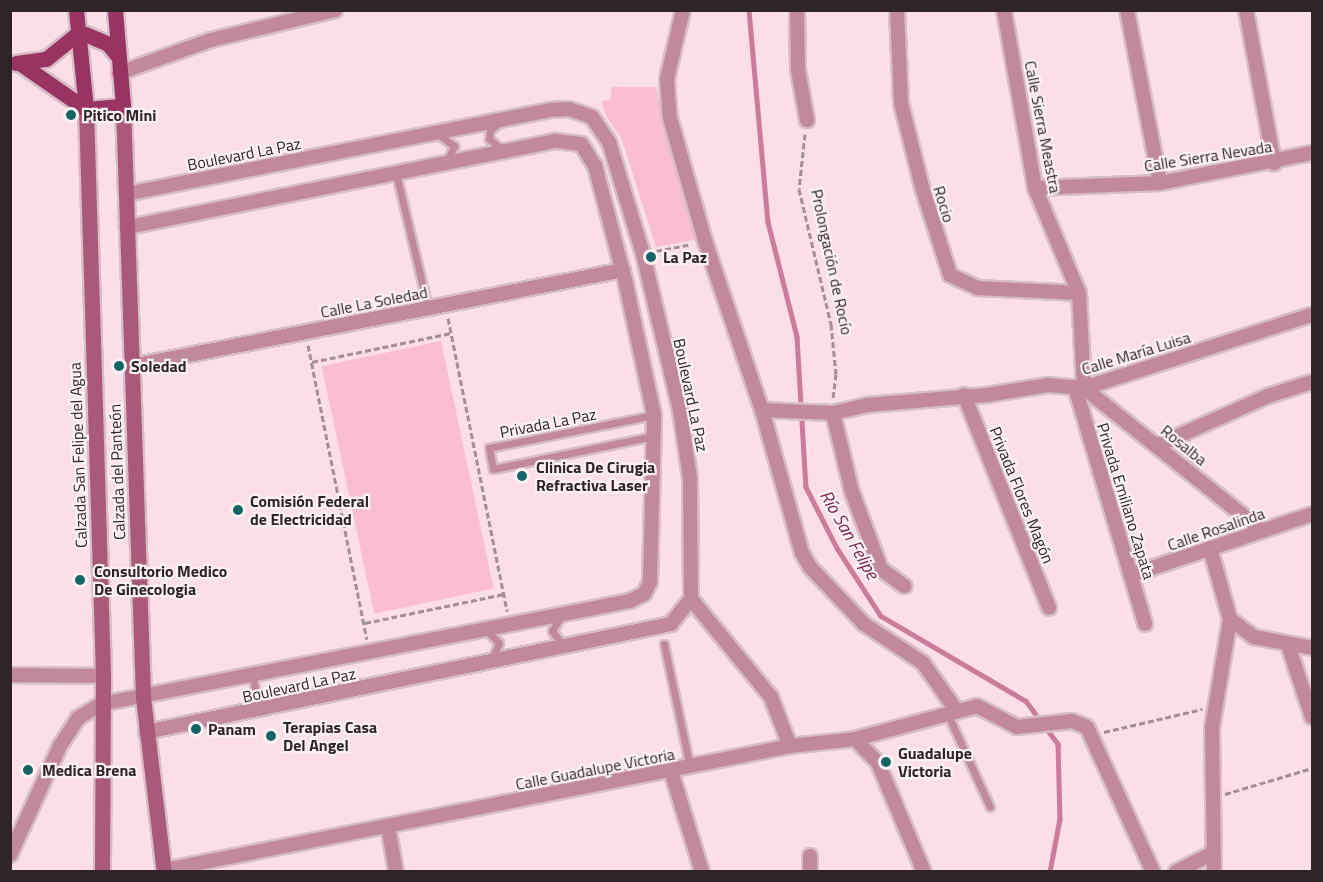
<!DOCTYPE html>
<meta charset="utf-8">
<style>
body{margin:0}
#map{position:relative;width:1323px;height:882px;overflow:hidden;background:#fbdee8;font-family:"Titillium Web",sans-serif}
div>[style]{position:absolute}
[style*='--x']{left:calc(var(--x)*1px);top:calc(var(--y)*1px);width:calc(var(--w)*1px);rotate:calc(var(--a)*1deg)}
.green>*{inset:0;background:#fbbdd3;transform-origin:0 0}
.stream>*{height:4.5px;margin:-2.25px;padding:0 2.25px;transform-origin:2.25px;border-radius:2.25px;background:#cc7b9b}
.path>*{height:3px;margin-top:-1.5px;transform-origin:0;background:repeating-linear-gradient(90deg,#a38e95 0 6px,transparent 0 9px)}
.roads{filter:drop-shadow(2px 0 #d6bdc6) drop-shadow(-2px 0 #d6bdc6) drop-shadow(0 2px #d6bdc6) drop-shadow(0 -2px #d6bdc6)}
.lane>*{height:7px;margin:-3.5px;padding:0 3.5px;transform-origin:3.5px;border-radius:3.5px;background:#c2899e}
.street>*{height:14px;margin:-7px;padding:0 7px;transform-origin:7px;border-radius:7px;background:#c2899e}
.secondary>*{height:15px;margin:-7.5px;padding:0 7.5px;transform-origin:7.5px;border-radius:7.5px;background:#ab597b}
.primary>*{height:15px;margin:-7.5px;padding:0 7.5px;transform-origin:7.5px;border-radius:7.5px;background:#983362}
.dots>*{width:16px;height:16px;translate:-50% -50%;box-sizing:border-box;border:3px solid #fcf1f5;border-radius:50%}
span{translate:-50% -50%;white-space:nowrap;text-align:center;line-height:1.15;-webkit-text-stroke:4.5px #fcf1f5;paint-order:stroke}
.poi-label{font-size:16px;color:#2f2529;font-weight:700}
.left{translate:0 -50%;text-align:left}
.street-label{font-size:16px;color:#2f2529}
.water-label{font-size:18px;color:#7d1d4c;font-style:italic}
.frame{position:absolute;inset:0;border:12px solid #2f2529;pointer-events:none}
</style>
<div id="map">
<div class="green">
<i style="clip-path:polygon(612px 87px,656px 87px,670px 149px,699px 239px,656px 247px,622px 140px,605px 114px,602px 101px,610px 100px)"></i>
<i style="left:441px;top:341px;width:253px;height:122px;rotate:78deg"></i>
</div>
<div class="stream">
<i style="--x:749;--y:10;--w:213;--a:84.9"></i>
<i style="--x:768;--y:222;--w:119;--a:75.8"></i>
<i style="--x:797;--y:337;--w:150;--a:86.6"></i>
<i style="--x:806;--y:487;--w:68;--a:63.1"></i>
<i style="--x:837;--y:548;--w:81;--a:57.1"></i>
<i style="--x:881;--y:616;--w:168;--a:30.4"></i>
<i style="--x:1026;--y:701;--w:54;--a:53.3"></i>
<i style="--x:1058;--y:744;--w:75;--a:88.5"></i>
<i style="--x:1060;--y:819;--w:54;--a:100.7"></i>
</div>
<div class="path">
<i style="--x:805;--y:134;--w:55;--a:96.2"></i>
<i style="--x:799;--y:189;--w:139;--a:76.7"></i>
<i style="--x:831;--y:324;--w:50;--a:84.3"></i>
<i style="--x:836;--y:374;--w:24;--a:97"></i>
<i style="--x:656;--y:251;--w:36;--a:-11"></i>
<i style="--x:448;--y:318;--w:299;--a:78.6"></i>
<i style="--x:308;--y:345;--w:300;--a:78.7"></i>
<i style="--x:312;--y:362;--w:142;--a:-11.8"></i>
<i style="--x:365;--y:623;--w:142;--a:-11.8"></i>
<i style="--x:1104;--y:732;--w:101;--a:-13.2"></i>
<i style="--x:1225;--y:794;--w:91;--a:-16.6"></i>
</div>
<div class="roads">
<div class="lane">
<i style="--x:499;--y:123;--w:11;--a:142"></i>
<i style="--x:490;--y:130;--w:9;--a:96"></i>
<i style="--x:489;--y:139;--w:18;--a:38"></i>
<i style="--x:439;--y:135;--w:19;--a:36"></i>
<i style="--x:454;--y:146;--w:17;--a:115"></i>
<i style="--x:396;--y:173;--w:139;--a:76.7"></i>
<i style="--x:654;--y:415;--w:168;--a:168.7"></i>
<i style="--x:489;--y:448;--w:21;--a:79"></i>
<i style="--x:493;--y:469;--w:164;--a:-11.6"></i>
<i style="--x:561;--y:616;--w:17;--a:121"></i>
<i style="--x:552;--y:631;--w:18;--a:52"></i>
<i style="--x:486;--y:630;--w:18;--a:45"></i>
<i style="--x:499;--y:643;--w:17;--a:114"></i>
<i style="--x:664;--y:644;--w:126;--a:78.1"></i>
<i style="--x:252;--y:675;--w:37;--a:77"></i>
<i style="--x:947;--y:713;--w:103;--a:65.4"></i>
</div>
<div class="street">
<i style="--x:683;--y:10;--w:71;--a:103.1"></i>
<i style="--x:667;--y:79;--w:39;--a:86"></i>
<i style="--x:670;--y:118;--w:128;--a:74.1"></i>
<i style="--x:705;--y:241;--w:178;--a:71.4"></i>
<i style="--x:762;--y:410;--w:148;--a:74.4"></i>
<i style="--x:802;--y:553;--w:16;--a:60"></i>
<i style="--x:810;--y:567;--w:79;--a:46.5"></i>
<i style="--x:864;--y:624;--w:71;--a:33.5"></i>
<i style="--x:923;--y:663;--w:57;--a:54.9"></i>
<i style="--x:797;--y:10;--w:60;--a:89"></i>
<i style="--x:798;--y:70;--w:51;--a:79.8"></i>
<i style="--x:897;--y:10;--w:93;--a:87.5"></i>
<i style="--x:901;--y:103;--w:87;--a:76"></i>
<i style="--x:922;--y:187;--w:92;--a:72.3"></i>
<i style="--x:950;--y:275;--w:31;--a:25"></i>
<i style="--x:978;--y:288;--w:101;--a:2.8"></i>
<i style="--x:1004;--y:10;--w:181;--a:80.1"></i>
<i style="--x:1035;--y:188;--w:114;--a:67.3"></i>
<i style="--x:1079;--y:293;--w:95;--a:87"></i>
<i style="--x:1084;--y:388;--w:227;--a:38.7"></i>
<i style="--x:1127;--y:10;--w:176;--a:79.2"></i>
<i style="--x:1246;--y:10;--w:156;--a:79.6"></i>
<i style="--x:119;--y:73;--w:98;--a:-19.7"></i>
<i style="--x:211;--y:40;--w:128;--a:-13.6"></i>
<i style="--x:1035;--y:188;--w:125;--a:-2.3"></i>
<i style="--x:1160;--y:183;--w:155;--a:-11.2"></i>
<i style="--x:126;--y:194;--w:432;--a:-11.2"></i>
<i style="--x:550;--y:110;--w:19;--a:-3"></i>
<i style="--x:569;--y:109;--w:24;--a:19"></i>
<i style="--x:592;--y:117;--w:30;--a:56"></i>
<i style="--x:609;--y:142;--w:117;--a:73.1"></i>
<i style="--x:643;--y:254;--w:161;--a:76.7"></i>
<i style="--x:680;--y:411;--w:68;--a:81.5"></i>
<i style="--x:690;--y:478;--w:121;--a:89.5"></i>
<i style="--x:691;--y:599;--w:32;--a:129"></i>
<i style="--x:671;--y:624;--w:536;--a:168.38"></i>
<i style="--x:132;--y:366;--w:500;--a:-11.06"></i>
<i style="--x:1075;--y:387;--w:247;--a:73.5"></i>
<i style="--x:964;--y:395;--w:229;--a:68.2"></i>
<i style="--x:762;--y:410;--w:71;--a:2.4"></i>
<i style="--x:833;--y:413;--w:35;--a:-13"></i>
<i style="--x:867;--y:405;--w:120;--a:-4.8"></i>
<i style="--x:987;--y:395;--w:62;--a:-9.3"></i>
<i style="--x:1048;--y:385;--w:36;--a:5"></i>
<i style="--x:1084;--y:388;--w:239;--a:-17.8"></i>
<i style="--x:833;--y:413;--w:81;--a:76.5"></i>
<i style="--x:852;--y:492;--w:82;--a:69.4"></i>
<i style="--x:881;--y:569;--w:29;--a:36"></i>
<i style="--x:1158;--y:445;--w:120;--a:-24"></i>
<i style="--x:1268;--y:396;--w:46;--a:-17.7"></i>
<i style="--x:1210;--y:548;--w:74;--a:74.3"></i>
<i style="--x:1230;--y:619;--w:110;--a:99.4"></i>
<i style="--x:1212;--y:728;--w:144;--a:89.2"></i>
<i style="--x:1131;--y:575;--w:191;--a:-18.6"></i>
<i style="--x:691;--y:599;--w:127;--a:50.8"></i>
<i style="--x:771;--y:697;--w:53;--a:68.8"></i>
<i style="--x:1230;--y:619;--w:30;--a:37"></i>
<i style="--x:1254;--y:637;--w:59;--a:10.7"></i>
<i style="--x:1288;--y:645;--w:76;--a:71.6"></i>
<i style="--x:10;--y:675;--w:93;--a:0.6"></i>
<i style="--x:855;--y:739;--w:33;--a:46"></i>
<i style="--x:878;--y:763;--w:118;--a:67.1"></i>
<i style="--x:671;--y:771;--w:106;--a:72.9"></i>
<i style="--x:388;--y:826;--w:47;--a:80.1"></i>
<i style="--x:10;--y:855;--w:120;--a:-65.4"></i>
<i style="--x:60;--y:746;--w:33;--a:-57"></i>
<i style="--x:78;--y:718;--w:27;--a:-31"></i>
<i style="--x:101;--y:704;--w:539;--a:-11.02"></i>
<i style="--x:630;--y:601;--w:16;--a:-27"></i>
<i style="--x:644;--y:594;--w:13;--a:-63"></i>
<i style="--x:650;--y:582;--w:167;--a:-88.6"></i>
<i style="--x:654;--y:415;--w:138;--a:-102.1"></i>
<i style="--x:625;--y:280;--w:118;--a:-104.7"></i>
<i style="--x:595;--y:166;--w:26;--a:-122"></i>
<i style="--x:581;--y:144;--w:26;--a:-173"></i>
<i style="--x:555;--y:141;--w:437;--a:168.6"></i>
<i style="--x:810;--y:856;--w:16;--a:90"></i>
<i style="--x:164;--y:870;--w:638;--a:-11.2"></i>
<i style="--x:790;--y:746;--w:65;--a:-6.1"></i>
<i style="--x:855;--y:739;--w:126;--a:-15.1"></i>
<i style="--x:977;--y:706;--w:45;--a:27.7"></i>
<i style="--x:1017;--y:727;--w:55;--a:-6.2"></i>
<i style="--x:1072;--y:721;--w:16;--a:22"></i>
<i style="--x:1087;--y:727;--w:159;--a:65.5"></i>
<i style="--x:1176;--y:872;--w:42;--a:-27.2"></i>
</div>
<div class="secondary">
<i style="--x:123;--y:106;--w:591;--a:88.06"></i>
<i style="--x:143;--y:697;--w:176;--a:83.2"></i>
<i style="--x:86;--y:109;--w:567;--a:88.28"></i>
<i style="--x:103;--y:676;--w:196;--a:90.3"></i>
</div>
<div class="primary">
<i style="--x:76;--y:10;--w:100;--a:84.2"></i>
<i style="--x:16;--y:63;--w:30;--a:-8"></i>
<i style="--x:46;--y:59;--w:38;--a:-39"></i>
<i style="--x:76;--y:35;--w:9;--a:-6"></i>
<i style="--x:85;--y:34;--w:25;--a:23"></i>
<i style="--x:108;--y:44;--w:14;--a:51"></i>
<i style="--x:21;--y:64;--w:79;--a:34.7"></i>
<i style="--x:86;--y:109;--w:37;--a:-5"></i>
<i style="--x:123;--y:106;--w:96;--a:-94.8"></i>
</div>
</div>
<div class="dots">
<i style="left:71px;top:115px;background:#166566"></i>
<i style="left:651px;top:257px;background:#166566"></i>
<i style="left:119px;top:366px;background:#166566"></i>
<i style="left:522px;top:476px;background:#166566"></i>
<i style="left:238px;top:510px;background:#166566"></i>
<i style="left:80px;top:580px;background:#166566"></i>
<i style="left:196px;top:729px;background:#166566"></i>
<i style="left:271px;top:736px;background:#166566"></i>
<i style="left:886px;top:762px;background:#166566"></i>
<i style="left:28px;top:770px;background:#166566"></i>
</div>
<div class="poi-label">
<span class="left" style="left:83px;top:115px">Pitico Mini</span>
<span class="left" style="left:663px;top:257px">La Paz</span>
<span class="left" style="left:131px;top:366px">Soledad</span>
<span class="left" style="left:536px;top:476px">Clinica De Cirugia<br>Refractiva Laser</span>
<span class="left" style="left:250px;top:510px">Comisión Federal<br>de Electricidad</span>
<span class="left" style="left:94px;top:580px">Consultorio Medico<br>De Ginecologia</span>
<span class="left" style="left:283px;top:736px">Terapias Casa<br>Del Angel</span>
<span class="left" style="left:208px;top:729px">Panam</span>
<span class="left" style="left:898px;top:762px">Guadalupe<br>Victoria</span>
<span class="left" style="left:42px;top:770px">Medica Brena</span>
</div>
<div class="street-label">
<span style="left:1043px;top:127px;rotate:79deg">Calle Sierra Meastra</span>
<span style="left:244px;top:154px;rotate:-11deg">Boulevard La Paz</span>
<span style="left:1208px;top:156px;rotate:-9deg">Calle Sierra Nevada</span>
<span style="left:944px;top:204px;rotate:73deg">Rocio</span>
<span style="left:832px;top:262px;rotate:78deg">Prolongación de Rocío</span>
<span style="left:374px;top:302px;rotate:-11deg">Calle La Soledad</span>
<span style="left:1136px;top:353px;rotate:-17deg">Calle María Luisa</span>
<span style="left:691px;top:395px;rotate:78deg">Boulevard La Paz</span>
<span style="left:548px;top:423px;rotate:-11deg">Privada La Paz</span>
<span style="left:1184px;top:445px;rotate:39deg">Rosalba</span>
<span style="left:78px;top:455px;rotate:-92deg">Calzada San Felipe del Agua</span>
<span style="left:117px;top:472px;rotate:-92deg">Calzada del Panteón</span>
<span style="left:1022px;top:495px;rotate:68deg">Privada Flores Magón</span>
<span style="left:1126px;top:501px;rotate:73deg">Privada Emiliano Zapata</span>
<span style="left:1216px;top:529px;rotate:-19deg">Calle Rosalinda</span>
<span style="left:299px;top:685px;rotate:-12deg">Boulevard La Paz</span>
<span style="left:595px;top:769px;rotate:-11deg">Calle Guadalupe Victoria</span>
</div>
<div class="water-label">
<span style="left:849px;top:535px;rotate:60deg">Río San Felipe</span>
</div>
<div class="frame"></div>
</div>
